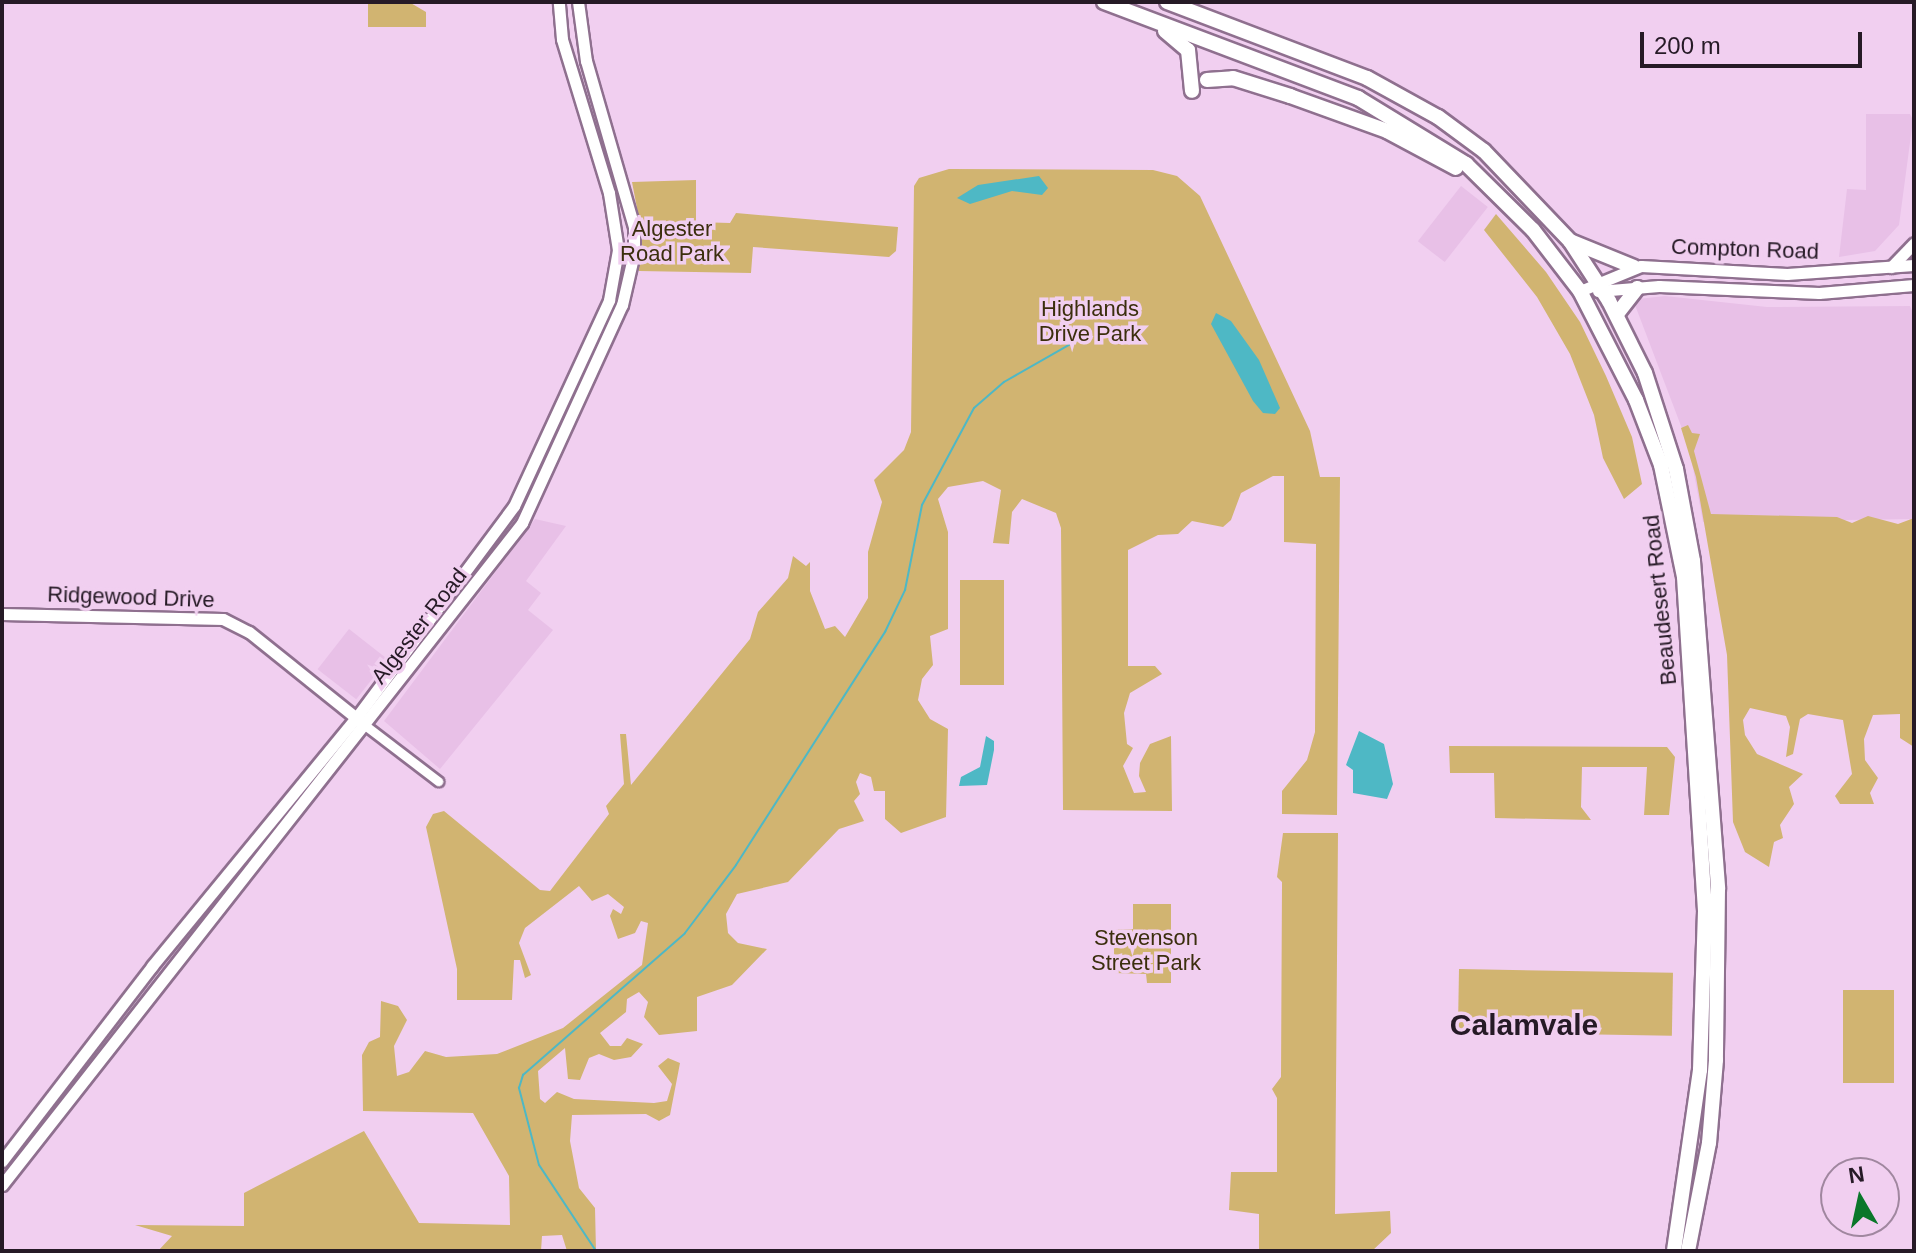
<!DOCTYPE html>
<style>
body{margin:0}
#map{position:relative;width:1916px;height:1253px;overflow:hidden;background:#f1cff0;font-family:Helvetica,sans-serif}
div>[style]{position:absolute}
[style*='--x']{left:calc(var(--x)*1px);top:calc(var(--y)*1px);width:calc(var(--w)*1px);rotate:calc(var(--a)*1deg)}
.built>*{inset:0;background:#e8c0e7;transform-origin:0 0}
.green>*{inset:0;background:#d1b471;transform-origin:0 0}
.water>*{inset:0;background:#4eb8c5}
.stream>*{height:2px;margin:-1px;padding:0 1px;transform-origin:1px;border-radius:1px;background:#4eb8c5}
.roads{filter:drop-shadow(2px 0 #8f708f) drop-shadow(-2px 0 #8f708f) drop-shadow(0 2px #8f708f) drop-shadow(0 -2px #8f708f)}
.minor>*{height:9px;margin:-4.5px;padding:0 4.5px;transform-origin:4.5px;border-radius:4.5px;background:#fff}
.major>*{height:11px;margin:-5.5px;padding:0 5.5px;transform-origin:5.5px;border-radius:5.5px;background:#fff}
.highway>*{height:14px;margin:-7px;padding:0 7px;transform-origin:7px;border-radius:7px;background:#fff}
span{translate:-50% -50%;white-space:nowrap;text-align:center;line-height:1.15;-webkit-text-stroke:7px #f1cff0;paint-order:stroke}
.park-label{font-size:22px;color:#3b2e0d}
.street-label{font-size:22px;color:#261a26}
.district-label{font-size:30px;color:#261a26;font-weight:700}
.frame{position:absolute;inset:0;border:4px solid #261a26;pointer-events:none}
.north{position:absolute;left:1820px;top:1157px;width:80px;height:80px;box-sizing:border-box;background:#f1cff0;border:2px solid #a0879f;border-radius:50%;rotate:351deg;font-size:22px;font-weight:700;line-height:32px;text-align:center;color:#261a26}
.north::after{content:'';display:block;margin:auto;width:28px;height:36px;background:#0a772a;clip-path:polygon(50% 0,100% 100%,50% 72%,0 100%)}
.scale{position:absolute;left:1640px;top:32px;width:222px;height:36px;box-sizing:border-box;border:4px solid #261a26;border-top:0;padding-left:10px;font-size:24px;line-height:28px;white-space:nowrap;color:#261a26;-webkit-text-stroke:6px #f1cff0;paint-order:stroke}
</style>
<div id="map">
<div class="built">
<i style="clip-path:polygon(1866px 114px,1910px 114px,1913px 120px,1899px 225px,1875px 251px,1839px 257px,1847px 189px,1866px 190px)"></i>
<i style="left:1461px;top:186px;width:34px;height:70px;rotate:38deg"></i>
<i style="clip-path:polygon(1665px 296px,1767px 307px,1910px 306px,1914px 315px,1914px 519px,1703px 522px,1689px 447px,1635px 305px,1638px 299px)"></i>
<i style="clip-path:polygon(535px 519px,566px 526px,526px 581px,541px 593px,528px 610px,553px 630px,440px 769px,384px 721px)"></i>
<i style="left:349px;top:629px;width:49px;height:51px;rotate:38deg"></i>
</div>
<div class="green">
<i style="clip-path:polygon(368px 2px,409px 2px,426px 12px,426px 27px,368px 27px)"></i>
<i style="clip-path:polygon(949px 169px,1153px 170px,1177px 176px,1200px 196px,1310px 431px,1320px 477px,1340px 477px,1337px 815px,1282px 814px,1282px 791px,1307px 760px,1315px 732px,1316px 544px,1284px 542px,1284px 476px,1273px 476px,1241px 493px,1231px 520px,1223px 527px,1192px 521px,1178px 534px,1158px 535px,1128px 550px,1128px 666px,1155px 666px,1162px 674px,1130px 693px,1124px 713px,1127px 744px,1133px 748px,1123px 766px,1134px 793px,1146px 792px,1139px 776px,1140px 763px,1150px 744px,1171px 736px,1172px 811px,1063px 810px,1061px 528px,1056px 513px,1022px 499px,1012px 512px,1009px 544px,993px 543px,1001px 490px,983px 481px,948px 487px,938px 499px,948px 532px,948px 629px,930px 636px,933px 665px,922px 679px,918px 700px,930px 719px,948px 729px,946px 817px,901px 833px,885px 819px,885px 791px,874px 791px,871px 777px,860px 773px,856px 782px,860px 794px,854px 801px,864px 821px,839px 829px,788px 882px,737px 894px,726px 914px,728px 933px,738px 943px,767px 949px,732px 985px,697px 997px,697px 1031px,659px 1035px,644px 1017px,648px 1002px,639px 992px,627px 999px,626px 1012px,600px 1033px,610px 1046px,621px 1046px,627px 1038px,643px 1044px,631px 1057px,614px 1060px,599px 1054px,589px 1058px,580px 1080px,568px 1079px,565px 1048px,538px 1071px,540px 1099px,545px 1103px,557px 1092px,574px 1099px,654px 1103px,667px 1101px,672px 1084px,658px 1066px,668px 1058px,680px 1063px,670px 1115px,659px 1121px,646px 1114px,572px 1115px,570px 1141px,579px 1188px,595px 1208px,596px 1251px,567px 1251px,562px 1235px,542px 1236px,541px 1251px,158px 1251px,172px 1236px,135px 1225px,244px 1226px,244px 1193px,364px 1131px,419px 1223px,510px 1225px,509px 1176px,473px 1113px,363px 1111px,362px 1055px,369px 1042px,380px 1037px,381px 1001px,398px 1006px,407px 1020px,394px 1046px,397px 1076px,409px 1072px,425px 1051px,446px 1057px,497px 1054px,563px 1028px,642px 965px,648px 923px,641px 921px,635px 933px,618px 939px,610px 916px,613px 909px,621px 914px,624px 907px,608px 894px,592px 901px,579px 886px,525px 928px,519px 943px,531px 975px,525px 978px,520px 960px,514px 960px,512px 1000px,457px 1000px,457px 969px,426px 827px,433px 814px,444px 811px,540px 890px,550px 891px,609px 814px,606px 806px,624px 784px,620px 734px,626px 734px,631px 785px,750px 639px,758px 612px,788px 578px,793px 556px,806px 566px,810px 562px,810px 591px,825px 629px,835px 626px,845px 637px,868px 598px,868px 552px,882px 502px,874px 480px,904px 450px,911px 432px,914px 186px,919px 178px)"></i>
<i style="clip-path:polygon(696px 180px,696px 222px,730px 223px,736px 213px,898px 227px,896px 251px,889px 257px,753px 247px,751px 273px,639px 271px,640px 224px,632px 182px)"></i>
<i style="clip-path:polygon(1496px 214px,1546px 272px,1580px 322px,1606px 376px,1632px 437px,1642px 484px,1624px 499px,1603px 458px,1594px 415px,1570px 354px,1537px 297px,1484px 230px)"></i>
<i style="clip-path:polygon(1688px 425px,1692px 433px,1700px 434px,1694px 451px,1711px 514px,1837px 517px,1852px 523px,1868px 516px,1898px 524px,1914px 518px,1914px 747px,1900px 738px,1900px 714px,1873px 715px,1864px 739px,1865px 760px,1878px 778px,1870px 793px,1874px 804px,1840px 804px,1835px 796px,1852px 774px,1843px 720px,1808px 714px,1800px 719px,1793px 754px,1786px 757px,1790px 727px,1786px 716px,1750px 708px,1743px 720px,1745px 735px,1757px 754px,1803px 774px,1789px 787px,1794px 804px,1780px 825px,1783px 838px,1774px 842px,1769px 867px,1745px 852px,1733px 822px,1727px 655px,1696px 477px,1681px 428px)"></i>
<i style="left:960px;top:580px;width:44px;height:105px"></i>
<i style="clip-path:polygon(1449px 746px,1667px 747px,1675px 757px,1669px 815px,1644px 815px,1647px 767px,1582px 767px,1581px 807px,1591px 820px,1495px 818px,1494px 773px,1450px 773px)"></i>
<i style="clip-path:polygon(1283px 833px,1338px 833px,1335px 1214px,1390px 1211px,1391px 1233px,1372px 1251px,1259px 1251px,1259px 1214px,1229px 1210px,1231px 1172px,1277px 1172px,1277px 1098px,1272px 1089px,1281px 1077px,1282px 882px,1277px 877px)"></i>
<i style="clip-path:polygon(1133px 904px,1171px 904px,1171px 983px,1147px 983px,1146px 974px,1114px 973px,1114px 930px,1133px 929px)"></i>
<i style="left:1459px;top:969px;width:214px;height:63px;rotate:1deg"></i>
<i style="left:1843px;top:990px;width:51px;height:93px"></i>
</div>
<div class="water">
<i style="clip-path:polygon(1039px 176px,1048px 188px,1042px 195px,1012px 191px,970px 204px,957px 198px,978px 185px)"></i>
<i style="clip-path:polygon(1216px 313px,1231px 321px,1259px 360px,1280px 408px,1275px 414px,1263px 413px,1253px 401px,1211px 324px)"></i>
<i style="clip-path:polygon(1359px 731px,1384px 744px,1393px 784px,1387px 799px,1353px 793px,1353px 770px,1346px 765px)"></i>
<i style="clip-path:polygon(986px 736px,994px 741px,994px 750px,987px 785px,959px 786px,961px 777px,980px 767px)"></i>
</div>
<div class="stream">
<i style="--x:596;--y:1251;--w:103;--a:-123.5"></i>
<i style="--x:539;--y:1165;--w:80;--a:-104.6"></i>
<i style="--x:519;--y:1088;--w:14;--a:-73"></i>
<i style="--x:523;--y:1075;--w:215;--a:-41.2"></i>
<i style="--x:685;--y:933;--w:85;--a:-53.1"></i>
<i style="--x:736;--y:865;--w:277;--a:-57.4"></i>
<i style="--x:885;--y:632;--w:47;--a:-64.5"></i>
<i style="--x:905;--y:590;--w:87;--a:-78.7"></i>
<i style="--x:922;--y:505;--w:110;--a:-61.8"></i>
<i style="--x:974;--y:408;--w:40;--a:-41"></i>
<i style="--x:1004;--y:382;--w:89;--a:-29.7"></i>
</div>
<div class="roads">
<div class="minor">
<i style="--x:366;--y:726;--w:91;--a:37.4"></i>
</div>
<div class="major">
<i style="--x:1891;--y:267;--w:33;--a:-46"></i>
<i style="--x:1580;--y:291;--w:66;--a:-22.3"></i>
<i style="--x:1641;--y:266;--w:146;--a:3.1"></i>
<i style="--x:1787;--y:274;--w:127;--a:-4.1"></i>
<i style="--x:1598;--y:291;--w:61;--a:-4.7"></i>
<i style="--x:1659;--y:286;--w:160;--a:2.5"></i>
<i style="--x:1819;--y:293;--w:95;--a:-4.8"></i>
<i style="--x:2;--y:614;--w:221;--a:1.3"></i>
<i style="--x:223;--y:619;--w:29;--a:27"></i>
<i style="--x:249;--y:632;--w:141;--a:38.7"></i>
<i style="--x:2;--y:1161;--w:246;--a:-52.4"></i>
<i style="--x:152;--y:966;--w:321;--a:-50.6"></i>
<i style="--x:356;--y:718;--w:264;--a:-53.3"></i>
<i style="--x:514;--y:506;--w:227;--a:-65.2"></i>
<i style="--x:609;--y:300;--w:51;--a:-79.8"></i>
<i style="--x:618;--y:250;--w:58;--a:-99"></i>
<i style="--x:609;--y:193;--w:161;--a:-107"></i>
<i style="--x:562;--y:39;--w:37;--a:-95"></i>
<i style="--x:2;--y:1185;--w:842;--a:-51.85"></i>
<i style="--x:522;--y:523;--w:240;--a:-65.4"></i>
<i style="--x:622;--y:305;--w:53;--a:-77"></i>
<i style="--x:634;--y:253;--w:26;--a:-90"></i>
<i style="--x:634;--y:227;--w:173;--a:-106.1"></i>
<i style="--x:586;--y:61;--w:60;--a:-97.7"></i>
</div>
<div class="highway">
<i style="--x:1104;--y:2;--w:272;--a:20.7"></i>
<i style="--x:1358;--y:98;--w:127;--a:31.4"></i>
<i style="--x:1466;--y:164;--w:94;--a:44.6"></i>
<i style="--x:1533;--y:230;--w:77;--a:52.4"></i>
<i style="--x:1580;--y:291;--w:123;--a:62.8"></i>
<i style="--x:1636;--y:400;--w:70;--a:69"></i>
<i style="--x:1661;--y:465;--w:114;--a:78.4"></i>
<i style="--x:1684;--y:577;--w:335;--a:86.4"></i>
<i style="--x:1705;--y:911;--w:159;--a:91.8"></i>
<i style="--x:1700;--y:1070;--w:183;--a:98.2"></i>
<i style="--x:1167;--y:2;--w:214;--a:20.8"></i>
<i style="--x:1367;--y:78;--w:81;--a:28.8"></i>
<i style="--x:1438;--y:117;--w:57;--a:36.5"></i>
<i style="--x:1484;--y:151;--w:124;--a:46.3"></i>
<i style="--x:1570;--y:241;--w:72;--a:57"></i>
<i style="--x:1609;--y:301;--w:80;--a:63.4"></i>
<i style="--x:1645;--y:373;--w:101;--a:72.1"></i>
<i style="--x:1676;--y:469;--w:94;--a:79.5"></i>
<i style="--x:1693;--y:561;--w:329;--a:85.6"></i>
<i style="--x:1718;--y:889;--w:171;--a:90.7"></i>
<i style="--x:1716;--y:1060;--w:83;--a:94.8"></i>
<i style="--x:1709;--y:1143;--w:110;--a:101"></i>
<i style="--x:1165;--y:31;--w:30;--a:40"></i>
<i style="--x:1188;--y:50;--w:41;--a:84.4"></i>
<i style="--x:1207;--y:80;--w:26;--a:-4"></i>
<i style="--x:1233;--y:78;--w:60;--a:17.5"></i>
<i style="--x:1290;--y:96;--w:103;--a:19.8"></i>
<i style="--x:1387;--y:131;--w:78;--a:28.2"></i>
<i style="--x:1570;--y:241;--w:69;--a:22.1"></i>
<i style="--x:1617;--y:314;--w:33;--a:-52"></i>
</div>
</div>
<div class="park-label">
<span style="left:672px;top:241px">Algester<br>Road Park</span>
<span style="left:1090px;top:321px">Highlands<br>Drive Park</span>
<span style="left:1146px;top:950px">Stevenson<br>Street Park</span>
</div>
<div class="street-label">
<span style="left:1745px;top:249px;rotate:2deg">Compton Road</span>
<span style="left:131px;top:597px;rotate:2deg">Ridgewood Drive</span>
<span style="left:1660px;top:600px;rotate:-96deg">Beaudesert Road</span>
<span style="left:419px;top:626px;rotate:-52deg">Algester Road</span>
</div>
<div class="district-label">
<span style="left:1524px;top:1025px">Calamvale</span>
</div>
<div class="frame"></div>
<div class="north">N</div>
<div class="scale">200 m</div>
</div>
